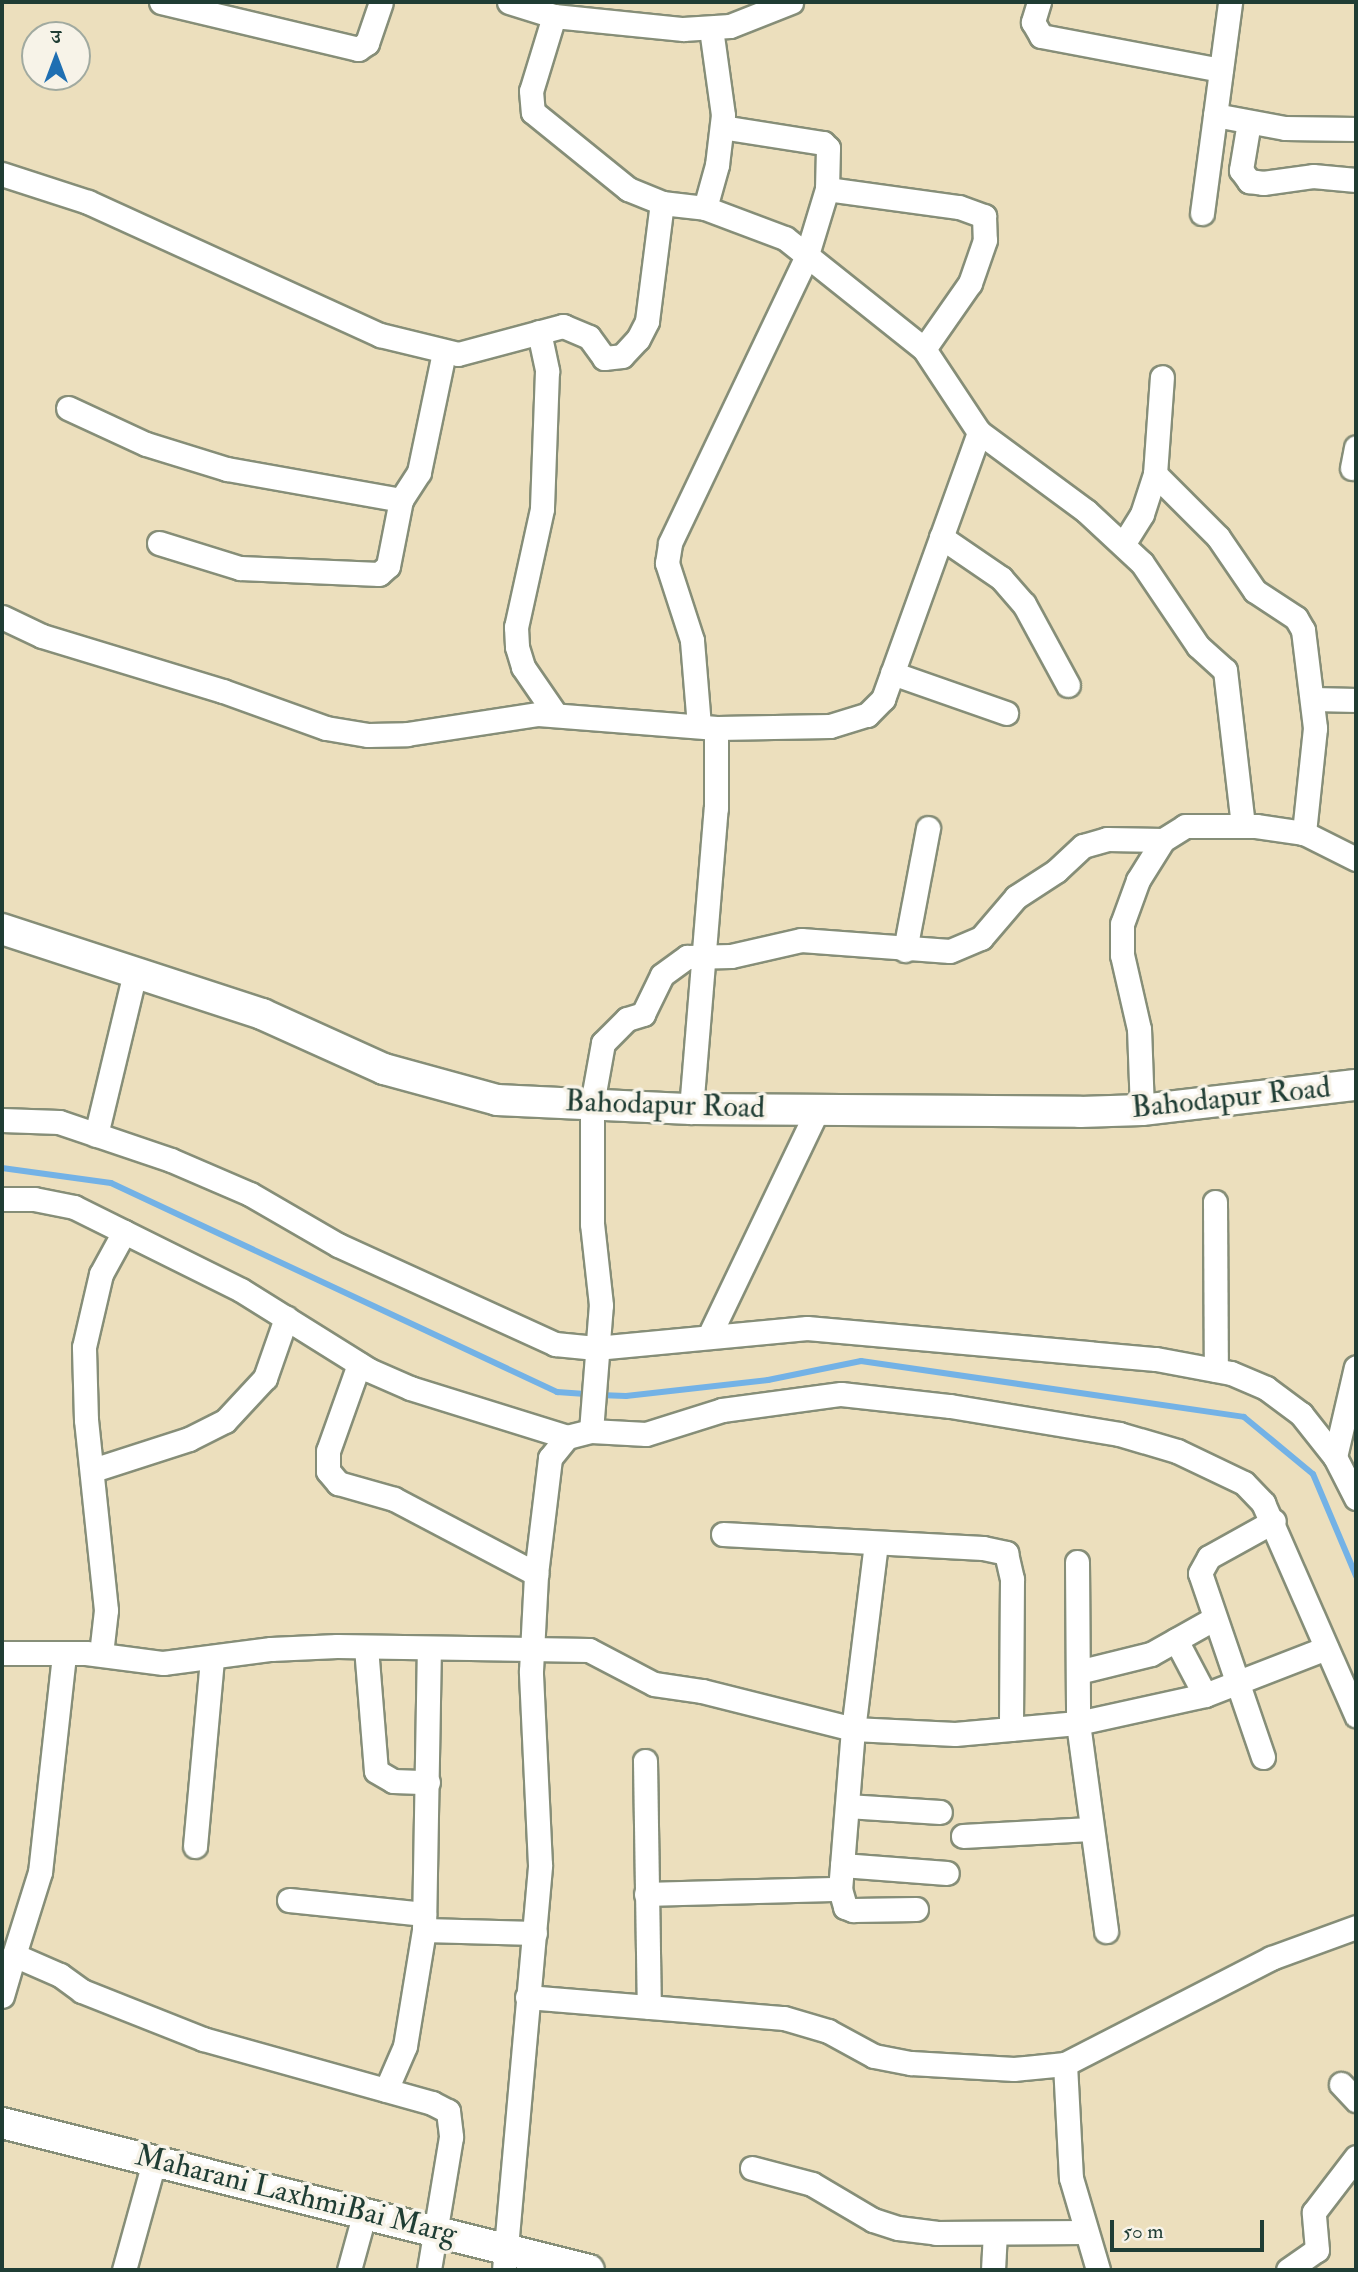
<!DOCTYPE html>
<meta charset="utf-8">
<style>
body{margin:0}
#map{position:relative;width:1358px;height:2272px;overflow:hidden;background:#ecdfbd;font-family:"IM FELL Double Pica","Noto Serif Devanagari",serif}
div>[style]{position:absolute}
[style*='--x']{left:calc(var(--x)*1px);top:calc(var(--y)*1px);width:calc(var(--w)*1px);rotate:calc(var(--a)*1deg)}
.stream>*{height:6px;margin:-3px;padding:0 3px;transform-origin:3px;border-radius:3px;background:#73b2e6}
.roads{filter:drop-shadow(2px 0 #868e78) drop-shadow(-2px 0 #868e78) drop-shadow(0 2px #868e78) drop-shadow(0 -2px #868e78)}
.minor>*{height:23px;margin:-11.5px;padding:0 11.5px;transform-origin:11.5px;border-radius:11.5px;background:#fff}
.major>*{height:30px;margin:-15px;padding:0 15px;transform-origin:15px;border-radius:15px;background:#fff}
span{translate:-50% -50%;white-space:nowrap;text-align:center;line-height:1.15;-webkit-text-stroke:7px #f7f3e8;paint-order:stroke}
.street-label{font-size:30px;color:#1f3d34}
.frame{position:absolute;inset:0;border:4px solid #1f3d34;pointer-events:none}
.north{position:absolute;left:21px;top:21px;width:70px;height:70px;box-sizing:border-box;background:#f7f3e8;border:2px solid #a1aaa0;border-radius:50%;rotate:0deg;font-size:19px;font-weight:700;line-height:28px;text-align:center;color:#1f3d34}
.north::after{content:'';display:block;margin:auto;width:24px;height:32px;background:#1f6fb2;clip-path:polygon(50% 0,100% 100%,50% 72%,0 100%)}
.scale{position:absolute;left:1110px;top:2220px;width:154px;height:32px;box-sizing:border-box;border:4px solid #1f3d34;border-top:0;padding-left:9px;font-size:21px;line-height:24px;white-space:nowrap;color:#1f3d34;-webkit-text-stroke:5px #f7f3e8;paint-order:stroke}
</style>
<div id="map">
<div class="stream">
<i style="--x:2;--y:1168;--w:110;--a:7.8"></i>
<i style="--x:111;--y:1183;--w:493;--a:25.1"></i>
<i style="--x:557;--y:1392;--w:32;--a:4"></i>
<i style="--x:599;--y:1395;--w:27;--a:2"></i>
<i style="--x:626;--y:1396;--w:143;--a:-6.4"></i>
<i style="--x:768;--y:1380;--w:95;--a:-11.5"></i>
<i style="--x:861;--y:1361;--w:387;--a:8.3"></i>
<i style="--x:1244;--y:1417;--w:89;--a:39.6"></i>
<i style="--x:1313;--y:1474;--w:111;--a:67.1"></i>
</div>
<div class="roads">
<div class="minor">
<i style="--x:161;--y:2;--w:203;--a:13.4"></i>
<i style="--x:358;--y:49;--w:11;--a:-34"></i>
<i style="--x:367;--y:43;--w:43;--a:-71.1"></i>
<i style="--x:509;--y:2;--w:47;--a:17.3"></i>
<i style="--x:554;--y:16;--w:130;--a:5.8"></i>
<i style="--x:683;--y:29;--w:47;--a:-3.7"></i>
<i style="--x:730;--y:26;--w:66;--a:-21.5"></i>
<i style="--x:1039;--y:2;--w:21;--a:107"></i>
<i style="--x:1033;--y:22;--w:16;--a:60"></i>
<i style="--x:1041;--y:36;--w:183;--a:10.7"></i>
<i style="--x:554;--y:16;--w:78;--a:107"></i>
<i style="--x:531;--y:91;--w:21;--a:85"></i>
<i style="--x:533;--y:112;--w:122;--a:39"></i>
<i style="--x:628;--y:189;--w:37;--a:22"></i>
<i style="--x:662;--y:203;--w:43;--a:6.6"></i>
<i style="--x:705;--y:208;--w:85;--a:20.6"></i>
<i style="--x:785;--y:238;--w:178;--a:38.6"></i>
<i style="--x:924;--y:349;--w:100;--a:56.5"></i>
<i style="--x:979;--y:432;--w:133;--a:36.4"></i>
<i style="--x:1086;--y:511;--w:76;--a:42.9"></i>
<i style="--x:1142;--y:563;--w:100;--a:56"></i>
<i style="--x:1198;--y:646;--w:36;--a:42"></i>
<i style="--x:1225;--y:670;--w:156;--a:83.4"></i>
<i style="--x:1215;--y:115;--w:71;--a:10.5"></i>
<i style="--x:1285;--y:128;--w:71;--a:0.8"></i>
<i style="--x:1249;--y:122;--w:49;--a:99.5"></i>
<i style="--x:1241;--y:170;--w:14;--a:54"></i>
<i style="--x:1249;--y:181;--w:14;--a:8"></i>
<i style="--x:1263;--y:183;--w:50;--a:-8"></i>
<i style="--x:1313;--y:176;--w:43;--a:5.3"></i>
<i style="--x:2;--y:174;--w:90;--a:18"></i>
<i style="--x:88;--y:202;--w:321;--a:24.5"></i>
<i style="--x:380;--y:335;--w:80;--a:13.7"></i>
<i style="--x:458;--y:354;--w:109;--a:-14.9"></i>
<i style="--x:563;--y:326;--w:28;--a:23"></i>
<i style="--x:589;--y:337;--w:26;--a:54"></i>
<i style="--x:604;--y:358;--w:18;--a:-6"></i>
<i style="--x:622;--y:356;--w:23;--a:-47"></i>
<i style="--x:638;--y:339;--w:20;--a:-63"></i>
<i style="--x:647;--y:321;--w:119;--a:-82.8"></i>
<i style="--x:827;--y:189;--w:133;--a:7.8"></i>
<i style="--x:959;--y:207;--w:27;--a:20"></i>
<i style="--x:984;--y:216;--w:24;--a:88"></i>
<i style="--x:985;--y:240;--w:46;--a:109.2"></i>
<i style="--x:970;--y:283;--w:80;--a:124.9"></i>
<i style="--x:705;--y:208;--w:45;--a:-74.4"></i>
<i style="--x:717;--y:165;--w:50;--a:-83.2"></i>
<i style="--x:723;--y:115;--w:87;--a:-97.9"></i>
<i style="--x:1202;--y:213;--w:213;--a:-82.4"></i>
<i style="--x:539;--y:332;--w:40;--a:78"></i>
<i style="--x:547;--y:371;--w:138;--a:92.1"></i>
<i style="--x:542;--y:509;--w:121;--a:102.4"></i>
<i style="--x:516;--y:627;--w:20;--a:87"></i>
<i style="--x:517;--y:647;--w:21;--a:73"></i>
<i style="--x:523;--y:667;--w:58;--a:55.5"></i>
<i style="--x:68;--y:408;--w:86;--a:24.8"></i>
<i style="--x:146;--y:444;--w:85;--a:17.2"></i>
<i style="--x:227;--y:469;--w:177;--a:10.1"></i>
<i style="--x:401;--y:500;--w:33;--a:-57"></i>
<i style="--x:419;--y:472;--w:123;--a:-78.2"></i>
<i style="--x:1352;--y:468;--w:21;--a:-79"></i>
<i style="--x:1155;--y:474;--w:89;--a:45"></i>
<i style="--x:1218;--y:537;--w:65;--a:55.6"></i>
<i style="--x:1255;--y:591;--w:49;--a:33.4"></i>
<i style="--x:1296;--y:618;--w:14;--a:60"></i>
<i style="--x:1303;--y:630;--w:99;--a:83"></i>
<i style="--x:1315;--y:728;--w:106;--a:96"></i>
<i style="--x:941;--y:537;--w:73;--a:34.3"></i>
<i style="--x:1001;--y:578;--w:35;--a:49"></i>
<i style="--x:1024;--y:604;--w:92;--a:61.5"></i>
<i style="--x:159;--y:543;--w:85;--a:17.2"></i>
<i style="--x:240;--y:568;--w:139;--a:2.5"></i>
<i style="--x:379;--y:574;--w:12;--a:-42"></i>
<i style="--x:388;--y:566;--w:67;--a:-78.9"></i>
<i style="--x:1124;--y:543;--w:34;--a:-58"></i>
<i style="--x:1142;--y:514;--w:42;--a:-72"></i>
<i style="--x:1155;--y:474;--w:97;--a:-85.9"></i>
<i style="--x:2;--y:617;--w:44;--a:25.4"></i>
<i style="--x:42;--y:636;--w:189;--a:16.9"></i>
<i style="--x:223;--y:691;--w:109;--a:19.8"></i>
<i style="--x:326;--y:728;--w:43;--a:9.5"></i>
<i style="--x:368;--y:735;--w:39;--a:-1"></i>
<i style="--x:407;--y:734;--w:133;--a:-8.7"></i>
<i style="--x:538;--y:714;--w:179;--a:4.5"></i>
<i style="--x:716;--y:728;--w:114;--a:-1"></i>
<i style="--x:830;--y:726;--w:39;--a:-17"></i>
<i style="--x:867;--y:715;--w:23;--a:-45"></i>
<i style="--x:883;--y:699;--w:284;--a:-70.2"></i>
<i style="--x:892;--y:673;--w:121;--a:19.3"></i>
<i style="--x:1314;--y:699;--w:42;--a:1.4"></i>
<i style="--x:699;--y:726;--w:86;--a:-94.7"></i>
<i style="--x:692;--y:640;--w:81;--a:-108"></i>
<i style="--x:667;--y:563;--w:20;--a:-81"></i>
<i style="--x:670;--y:543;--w:316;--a:-64.5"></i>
<i style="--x:806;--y:258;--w:72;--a:-73.1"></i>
<i style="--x:827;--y:189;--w:41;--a:-88.6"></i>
<i style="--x:828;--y:148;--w:7;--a:-135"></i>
<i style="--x:823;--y:143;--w:102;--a:-171"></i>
<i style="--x:905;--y:950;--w:124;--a:-79.3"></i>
<i style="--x:691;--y:1109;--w:302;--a:-85.3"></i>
<i style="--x:716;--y:808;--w:80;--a:-90"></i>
<i style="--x:1142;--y:1110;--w:81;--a:-92.1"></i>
<i style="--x:1139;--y:1029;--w:76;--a:-102.9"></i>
<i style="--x:1122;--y:955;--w:31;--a:-90"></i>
<i style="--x:1122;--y:924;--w:47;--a:-70"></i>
<i style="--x:1138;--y:880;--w:47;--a:-58"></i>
<i style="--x:1163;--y:840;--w:26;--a:-32"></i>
<i style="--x:1185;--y:826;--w:71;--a:0"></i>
<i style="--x:1256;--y:826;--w:49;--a:8.3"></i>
<i style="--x:1304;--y:833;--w:58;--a:26.6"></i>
<i style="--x:2;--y:1120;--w:57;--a:2"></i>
<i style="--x:59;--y:1122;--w:118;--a:18.7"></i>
<i style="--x:171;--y:1160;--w:86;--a:23.3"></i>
<i style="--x:250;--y:1194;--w:102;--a:30.1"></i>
<i style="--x:338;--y:1245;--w:239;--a:24.5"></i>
<i style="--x:555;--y:1344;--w:41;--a:5.6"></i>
<i style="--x:596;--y:1348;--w:212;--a:-5.4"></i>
<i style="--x:807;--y:1328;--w:350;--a:5.1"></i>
<i style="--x:1156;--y:1359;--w:76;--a:10.6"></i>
<i style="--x:1231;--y:1373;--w:38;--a:23"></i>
<i style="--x:1266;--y:1388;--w:44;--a:36.6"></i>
<i style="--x:1301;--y:1414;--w:55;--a:51.7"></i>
<i style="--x:1335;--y:1457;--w:46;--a:62.9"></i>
<i style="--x:96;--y:1135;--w:168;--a:-76.5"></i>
<i style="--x:2;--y:1199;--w:32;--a:0"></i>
<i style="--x:34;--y:1199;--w:41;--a:11.3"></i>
<i style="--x:74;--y:1207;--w:186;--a:26.4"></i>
<i style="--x:241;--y:1290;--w:151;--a:32"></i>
<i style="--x:369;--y:1370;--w:45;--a:23.7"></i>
<i style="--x:410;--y:1388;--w:164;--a:17.3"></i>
<i style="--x:1215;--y:1202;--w:168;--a:89.7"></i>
<i style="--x:710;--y:1334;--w:250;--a:-64.4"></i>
<i style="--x:359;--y:1364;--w:92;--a:109.6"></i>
<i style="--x:328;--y:1451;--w:20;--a:90"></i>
<i style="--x:328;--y:1471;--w:16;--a:50"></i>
<i style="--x:338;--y:1483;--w:58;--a:15.9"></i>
<i style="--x:394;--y:1499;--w:161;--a:27.8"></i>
<i style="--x:591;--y:1431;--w:126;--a:-85.5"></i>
<i style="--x:601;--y:1305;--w:81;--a:-96.3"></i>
<i style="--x:592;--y:1224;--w:120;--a:-90"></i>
<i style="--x:592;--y:1104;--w:62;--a:-79.8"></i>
<i style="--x:603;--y:1043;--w:34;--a:-45"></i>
<i style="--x:627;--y:1019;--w:17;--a:-17"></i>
<i style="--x:643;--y:1014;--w:43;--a:-64"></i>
<i style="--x:662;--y:975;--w:31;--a:-36"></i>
<i style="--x:687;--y:957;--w:44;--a:-1.3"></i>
<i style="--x:731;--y:956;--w:72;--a:-12.9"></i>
<i style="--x:801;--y:940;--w:149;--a:4.2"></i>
<i style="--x:950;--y:951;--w:34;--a:-23"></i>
<i style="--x:981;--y:938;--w:54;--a:-49.5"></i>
<i style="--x:1016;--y:897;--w:48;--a:-33"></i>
<i style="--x:1056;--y:871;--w:37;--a:-43"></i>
<i style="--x:1083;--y:846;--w:25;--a:-16"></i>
<i style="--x:1107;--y:839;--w:56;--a:1"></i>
<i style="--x:1335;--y:1457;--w:92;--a:-76.9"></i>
<i style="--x:93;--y:1470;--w:101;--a:-17.9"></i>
<i style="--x:189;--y:1439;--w:40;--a:-26.6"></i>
<i style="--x:225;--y:1421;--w:59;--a:-47.1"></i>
<i style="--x:265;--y:1378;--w:64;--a:-70.7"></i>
<i style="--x:723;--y:1534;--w:260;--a:3.1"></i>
<i style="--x:983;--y:1548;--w:24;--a:12"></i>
<i style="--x:1006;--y:1553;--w:27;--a:77"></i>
<i style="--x:1012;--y:1579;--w:150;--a:90.4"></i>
<i style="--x:876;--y:1543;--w:187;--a:97"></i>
<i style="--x:853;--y:1729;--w:161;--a:94.6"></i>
<i style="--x:840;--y:1889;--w:19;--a:74"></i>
<i style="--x:845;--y:1907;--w:9;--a:21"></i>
<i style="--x:853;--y:1910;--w:63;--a:-0.9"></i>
<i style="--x:1077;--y:1562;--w:161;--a:89.6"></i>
<i style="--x:1078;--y:1723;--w:210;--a:82.3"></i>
<i style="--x:1176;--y:1640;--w:62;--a:62.2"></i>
<i style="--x:366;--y:1647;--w:124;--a:85.4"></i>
<i style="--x:376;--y:1771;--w:20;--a:30"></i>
<i style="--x:393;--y:1781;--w:35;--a:2"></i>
<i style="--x:2;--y:1653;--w:84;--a:0"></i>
<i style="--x:86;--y:1653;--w:78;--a:7.4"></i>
<i style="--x:163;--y:1663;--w:109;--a:-7.4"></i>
<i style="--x:271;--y:1649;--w:66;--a:-2.6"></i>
<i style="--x:337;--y:1646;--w:252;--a:0.9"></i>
<i style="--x:589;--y:1650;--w:73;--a:27.6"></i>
<i style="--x:654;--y:1684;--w:49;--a:8.3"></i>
<i style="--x:702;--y:1691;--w:156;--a:14.1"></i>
<i style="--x:853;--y:1729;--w:102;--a:2.8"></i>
<i style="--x:955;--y:1734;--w:123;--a:-5.1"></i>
<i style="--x:1078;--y:1723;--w:130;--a:-12.4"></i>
<i style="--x:1205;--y:1695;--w:130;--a:-21.2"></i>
<i style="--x:101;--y:1654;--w:44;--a:-83.5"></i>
<i style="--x:106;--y:1610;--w:191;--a:-96"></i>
<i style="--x:86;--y:1420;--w:73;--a:-91.6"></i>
<i style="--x:84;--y:1347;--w:75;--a:-76.9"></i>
<i style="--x:101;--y:1274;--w:48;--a:-61.3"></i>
<i style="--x:64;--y:1655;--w:218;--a:96.3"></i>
<i style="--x:40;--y:1872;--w:87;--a:107.4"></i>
<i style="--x:14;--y:1955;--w:50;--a:23.5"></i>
<i style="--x:60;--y:1975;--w:27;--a:36"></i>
<i style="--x:82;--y:1991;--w:130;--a:21.6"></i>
<i style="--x:203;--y:2039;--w:238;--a:15.6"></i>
<i style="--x:432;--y:2103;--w:18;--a:27"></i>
<i style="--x:448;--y:2111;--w:26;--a:83"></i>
<i style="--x:451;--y:2137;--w:135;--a:99.4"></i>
<i style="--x:1078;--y:1672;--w:75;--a:-13.9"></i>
<i style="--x:1151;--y:1654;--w:73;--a:-29.4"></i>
<i style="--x:1263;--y:1757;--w:194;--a:-108.9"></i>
<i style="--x:1200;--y:1573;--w:18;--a:-61"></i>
<i style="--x:1209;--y:1557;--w:74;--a:-29"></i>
<i style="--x:645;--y:1761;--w:246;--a:89.1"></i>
<i style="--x:847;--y:1806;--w:93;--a:3.7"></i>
<i style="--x:963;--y:1836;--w:127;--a:-3.2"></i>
<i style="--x:195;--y:1846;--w:187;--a:-84.8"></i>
<i style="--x:842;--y:1865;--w:105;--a:4.4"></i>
<i style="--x:646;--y:1894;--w:194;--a:-1.5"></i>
<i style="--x:289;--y:1900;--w:136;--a:5.9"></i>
<i style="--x:424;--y:1930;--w:111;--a:1.5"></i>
<i style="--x:2;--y:1996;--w:43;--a:-73.7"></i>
<i style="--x:527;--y:1997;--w:258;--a:4.7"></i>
<i style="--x:784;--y:2018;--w:46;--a:16.5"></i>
<i style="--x:828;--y:2031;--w:52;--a:28.5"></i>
<i style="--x:874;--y:2056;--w:38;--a:11"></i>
<i style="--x:911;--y:2063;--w:103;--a:3.3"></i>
<i style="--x:1014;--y:2069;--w:51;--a:-5.6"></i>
<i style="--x:1065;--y:2064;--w:232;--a:-27.2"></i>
<i style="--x:1271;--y:1958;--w:90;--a:-20"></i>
<i style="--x:1065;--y:2064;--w:114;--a:87"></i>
<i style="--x:1071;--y:2178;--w:96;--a:73.6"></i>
<i style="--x:1341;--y:2084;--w:22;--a:47"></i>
<i style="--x:386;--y:2090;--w:48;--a:-66.6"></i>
<i style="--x:405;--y:2046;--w:118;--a:-80.7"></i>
<i style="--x:424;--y:1930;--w:281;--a:-89"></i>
<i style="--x:752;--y:2168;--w:62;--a:14.9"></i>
<i style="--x:812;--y:2184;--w:71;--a:30.5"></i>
<i style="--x:873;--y:2220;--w:26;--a:18"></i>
<i style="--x:898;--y:2228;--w:38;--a:7"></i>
<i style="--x:936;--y:2233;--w:148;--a:-0.4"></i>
<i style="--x:124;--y:2270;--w:116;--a:-74.5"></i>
<i style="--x:349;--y:2270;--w:60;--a:-74.6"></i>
<i style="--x:504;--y:2270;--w:407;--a:-84.9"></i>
<i style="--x:540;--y:1865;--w:194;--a:-92.7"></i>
<i style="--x:531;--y:1671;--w:97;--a:-87"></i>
<i style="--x:536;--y:1574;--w:117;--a:-83.1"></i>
<i style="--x:550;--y:1458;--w:27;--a:-51"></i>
<i style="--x:567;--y:1437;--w:25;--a:-14"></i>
<i style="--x:591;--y:1431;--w:55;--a:3.1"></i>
<i style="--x:646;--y:1434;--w:80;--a:-17.5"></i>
<i style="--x:722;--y:1410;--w:120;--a:-7.7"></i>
<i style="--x:841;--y:1394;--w:110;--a:6.3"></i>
<i style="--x:950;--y:1406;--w:171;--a:9.4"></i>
<i style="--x:1119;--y:1434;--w:60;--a:16.3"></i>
<i style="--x:1177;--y:1451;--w:74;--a:25.5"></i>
<i style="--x:1244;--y:1483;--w:28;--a:46"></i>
<i style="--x:1263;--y:1503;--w:232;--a:66.3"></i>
<i style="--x:993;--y:2270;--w:37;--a:-87"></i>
<i style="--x:1288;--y:2270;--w:35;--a:-35"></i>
<i style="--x:1317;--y:2250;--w:38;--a:-95"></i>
<i style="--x:1314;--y:2212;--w:69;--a:-52.6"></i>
</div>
<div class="major">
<i style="--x:2;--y:929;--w:274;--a:18.1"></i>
<i style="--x:262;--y:1014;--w:134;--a:24.3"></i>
<i style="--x:384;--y:1069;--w:117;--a:15.3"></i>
<i style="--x:497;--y:1100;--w:194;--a:2.7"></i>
<i style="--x:691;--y:1109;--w:389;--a:0.4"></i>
<i style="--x:1080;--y:1112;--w:62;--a:-1.8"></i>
<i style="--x:1142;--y:1110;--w:215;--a:-6.7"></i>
<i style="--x:2;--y:2123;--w:605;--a:14.06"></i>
</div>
</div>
<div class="street-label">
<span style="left:1231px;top:1098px;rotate:-6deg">Bahodapur Road</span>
<span style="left:665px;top:1105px;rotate:2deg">Bahodapur Road</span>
<span style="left:296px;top:2195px;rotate:14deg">Maharani LaxhmiBai Marg</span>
</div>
<div class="frame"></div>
<div class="north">उ</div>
<div class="scale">50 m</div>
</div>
